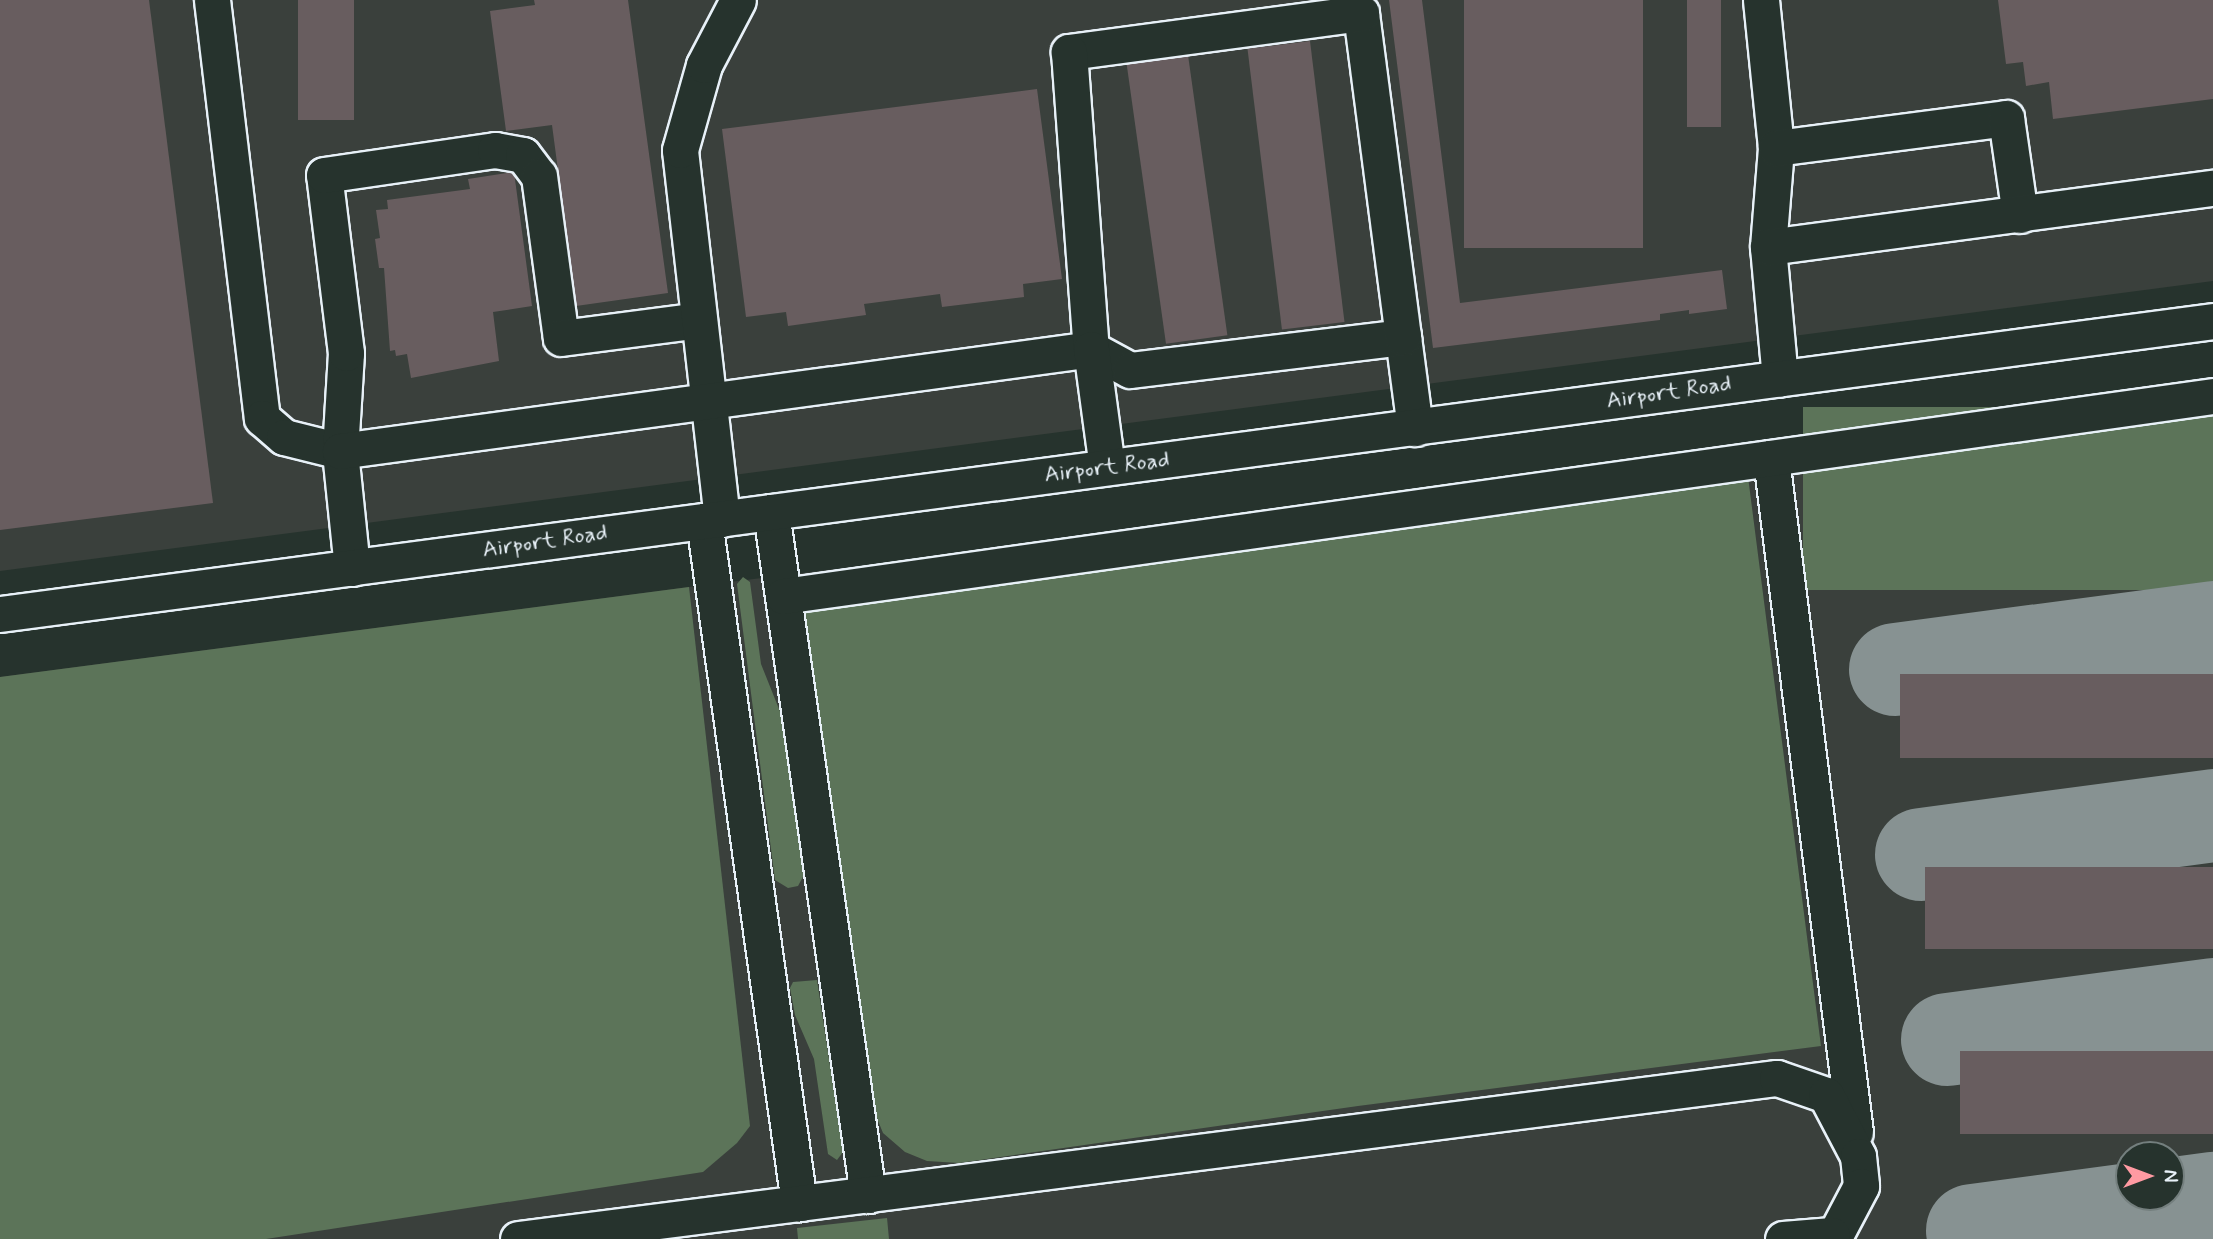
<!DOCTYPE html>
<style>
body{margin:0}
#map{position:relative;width:2213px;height:1239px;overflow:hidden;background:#26332d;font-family:Mynerve,sans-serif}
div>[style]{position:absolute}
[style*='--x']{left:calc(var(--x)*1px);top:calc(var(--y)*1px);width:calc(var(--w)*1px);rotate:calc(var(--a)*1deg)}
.built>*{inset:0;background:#3a403c}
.green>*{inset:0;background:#5c7459;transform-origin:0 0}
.taxiway>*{height:93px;margin:-46.5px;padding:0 46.5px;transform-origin:46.5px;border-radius:46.5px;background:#879292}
.building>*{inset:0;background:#685d5f;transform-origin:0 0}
.roads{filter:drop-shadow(2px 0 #e8f1f8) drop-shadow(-2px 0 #e8f1f8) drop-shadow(0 2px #e8f1f8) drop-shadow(0 -2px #e8f1f8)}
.minor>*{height:35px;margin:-17.5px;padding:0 17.5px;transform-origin:17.5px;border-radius:17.5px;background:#26332d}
span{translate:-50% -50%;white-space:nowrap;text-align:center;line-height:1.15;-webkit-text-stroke:5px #26332d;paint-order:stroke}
.street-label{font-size:23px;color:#e8f1f8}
.north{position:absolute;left:2115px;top:1141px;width:70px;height:70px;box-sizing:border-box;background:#26332d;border:2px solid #747f7e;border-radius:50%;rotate:90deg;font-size:19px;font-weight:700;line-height:28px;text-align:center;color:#e8f1f8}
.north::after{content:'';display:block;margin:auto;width:24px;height:32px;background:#ff9aa2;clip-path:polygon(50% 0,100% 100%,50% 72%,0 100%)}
</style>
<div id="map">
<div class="built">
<i style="clip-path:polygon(0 0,2213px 0,2213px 281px,0 571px)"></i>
<i style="clip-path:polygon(evenodd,2213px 400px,2213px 1239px,0 1239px,0 677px,689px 587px,2213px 400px,2129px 1155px,2171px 1155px,2171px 1197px,2129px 1197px,2129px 1155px)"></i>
</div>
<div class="green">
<i style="left:2213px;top:407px;width:183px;height:410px;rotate:90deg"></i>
<i style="clip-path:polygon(1746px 461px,1821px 1046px,1358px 1106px,959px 1163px,927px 1161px,905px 1152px,883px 1133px,872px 1106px,798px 629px,803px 595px)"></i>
<i style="clip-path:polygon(743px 577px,750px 582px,761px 664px,785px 724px,805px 873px,798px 886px,788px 888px,775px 880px,737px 584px)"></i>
<i style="clip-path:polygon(689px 587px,750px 1126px,737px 1143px,703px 1172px,266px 1239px,0 1239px,0 677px)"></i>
<i style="clip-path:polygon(817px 980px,843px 1152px,837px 1160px,828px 1154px,814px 1059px,795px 1015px,790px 988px,793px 982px)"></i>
<i style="clip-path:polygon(887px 1218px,889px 1239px,798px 1239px,797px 1228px)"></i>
</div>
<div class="taxiway">
<i style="--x:1895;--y:669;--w:321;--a:-7.5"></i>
<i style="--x:1921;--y:854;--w:295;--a:-7.6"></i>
<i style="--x:1947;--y:1039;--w:268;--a:-7.5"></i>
<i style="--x:1972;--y:1230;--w:243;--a:-7.6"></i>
</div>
<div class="building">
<i style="clip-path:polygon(0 0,149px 0,213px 503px,0 530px)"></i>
<i style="left:298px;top:0;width:56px;height:120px"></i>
<i style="clip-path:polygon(534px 0,628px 0,668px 293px,576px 306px,552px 125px,506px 131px,490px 11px,535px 5px)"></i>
<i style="clip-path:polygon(1389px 0,1422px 0,1460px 303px,1722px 270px,1727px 309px,1689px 314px,1689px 310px,1660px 314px,1660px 320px,1433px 348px)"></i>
<i style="left:1464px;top:0;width:179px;height:248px"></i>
<i style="left:1687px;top:0;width:34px;height:127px"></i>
<i style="clip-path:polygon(1998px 0,2213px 0,2213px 99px,2053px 119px,2049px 82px,2026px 86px,2023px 62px,2006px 64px)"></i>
<i style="left:1310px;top:41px;width:283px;height:63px;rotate:83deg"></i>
<i style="left:1188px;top:55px;width:283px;height:62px;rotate:82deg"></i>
<i style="clip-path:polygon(1037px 89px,1062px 279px,1023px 284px,1024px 297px,942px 307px,940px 294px,864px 304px,866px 315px,788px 326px,786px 312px,746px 317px,722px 129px)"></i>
<i style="clip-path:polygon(514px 172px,532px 306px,493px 312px,499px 361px,411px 378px,407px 354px,396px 356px,395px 350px,390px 351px,384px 268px,379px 268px,375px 239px,380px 238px,376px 210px,388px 209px,387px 200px,470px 189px,468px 179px)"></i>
<i style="left:2213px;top:674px;width:84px;height:313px;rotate:90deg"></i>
<i style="left:2213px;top:867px;width:82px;height:288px;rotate:90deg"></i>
<i style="left:2213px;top:1051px;width:83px;height:253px;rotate:90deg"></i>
</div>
<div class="roads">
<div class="minor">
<i style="--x:212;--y:0;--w:421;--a:83.2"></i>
<i style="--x:262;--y:418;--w:29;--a:41"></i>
<i style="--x:284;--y:437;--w:58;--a:14"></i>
<i style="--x:340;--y:451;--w:98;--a:-86.5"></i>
<i style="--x:346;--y:353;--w:179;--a:-97"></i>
<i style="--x:324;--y:175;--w:173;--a:-8.3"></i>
<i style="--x:495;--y:150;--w:28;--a:10"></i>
<i style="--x:523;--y:155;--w:26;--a:53"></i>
<i style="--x:539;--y:176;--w:163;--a:82.3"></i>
<i style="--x:561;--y:338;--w:139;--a:-7.4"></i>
<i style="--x:1761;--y:0;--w:149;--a:84.2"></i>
<i style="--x:1776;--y:148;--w:99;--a:94.6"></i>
<i style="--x:1768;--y:247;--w:132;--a:84.8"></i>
<i style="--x:1776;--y:148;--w:232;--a:-7.4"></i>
<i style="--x:2006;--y:118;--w:98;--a:81.8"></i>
<i style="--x:1768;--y:247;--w:449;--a:-7.6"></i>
<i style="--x:1403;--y:337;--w:92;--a:82.5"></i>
<i style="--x:1771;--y:458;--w:679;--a:82.9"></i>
<i style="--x:771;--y:512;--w:690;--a:81.92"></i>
<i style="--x:722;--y:519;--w:371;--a:-96.5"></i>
<i style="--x:680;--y:150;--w:88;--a:-74.2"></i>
<i style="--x:704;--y:65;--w:73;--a:-62.4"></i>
<i style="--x:704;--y:521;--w:689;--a:82.07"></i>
<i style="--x:352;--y:568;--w:118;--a:-95.9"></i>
<i style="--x:340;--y:451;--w:758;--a:-7.73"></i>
<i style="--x:1091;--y:349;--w:44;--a:28.3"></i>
<i style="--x:1130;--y:370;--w:275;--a:-6.9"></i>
<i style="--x:1403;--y:337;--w:327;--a:-97.4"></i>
<i style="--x:1361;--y:13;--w:295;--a:172.4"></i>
<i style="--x:1069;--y:52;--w:298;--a:85.8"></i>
<i style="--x:1091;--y:349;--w:119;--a:82.3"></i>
<i style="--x:783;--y:596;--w:1444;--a:-7.96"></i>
<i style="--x:0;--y:614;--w:2232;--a:-7.54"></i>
<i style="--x:518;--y:1239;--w:1269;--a:-7.29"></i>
<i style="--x:1777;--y:1078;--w:52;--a:19.1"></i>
<i style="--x:1826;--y:1095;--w:69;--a:62.3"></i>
<i style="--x:1858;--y:1156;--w:30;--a:84"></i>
<i style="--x:1861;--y:1186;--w:60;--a:117.8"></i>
<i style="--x:1783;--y:1239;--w:49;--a:-4.7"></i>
</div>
</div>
<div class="street-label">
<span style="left:1669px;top:393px;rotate:-8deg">Airport Road</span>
<span style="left:1107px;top:468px;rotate:-7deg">Airport Road</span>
<span style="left:545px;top:542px;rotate:-8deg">Airport Road</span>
</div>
<div class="north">N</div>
</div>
